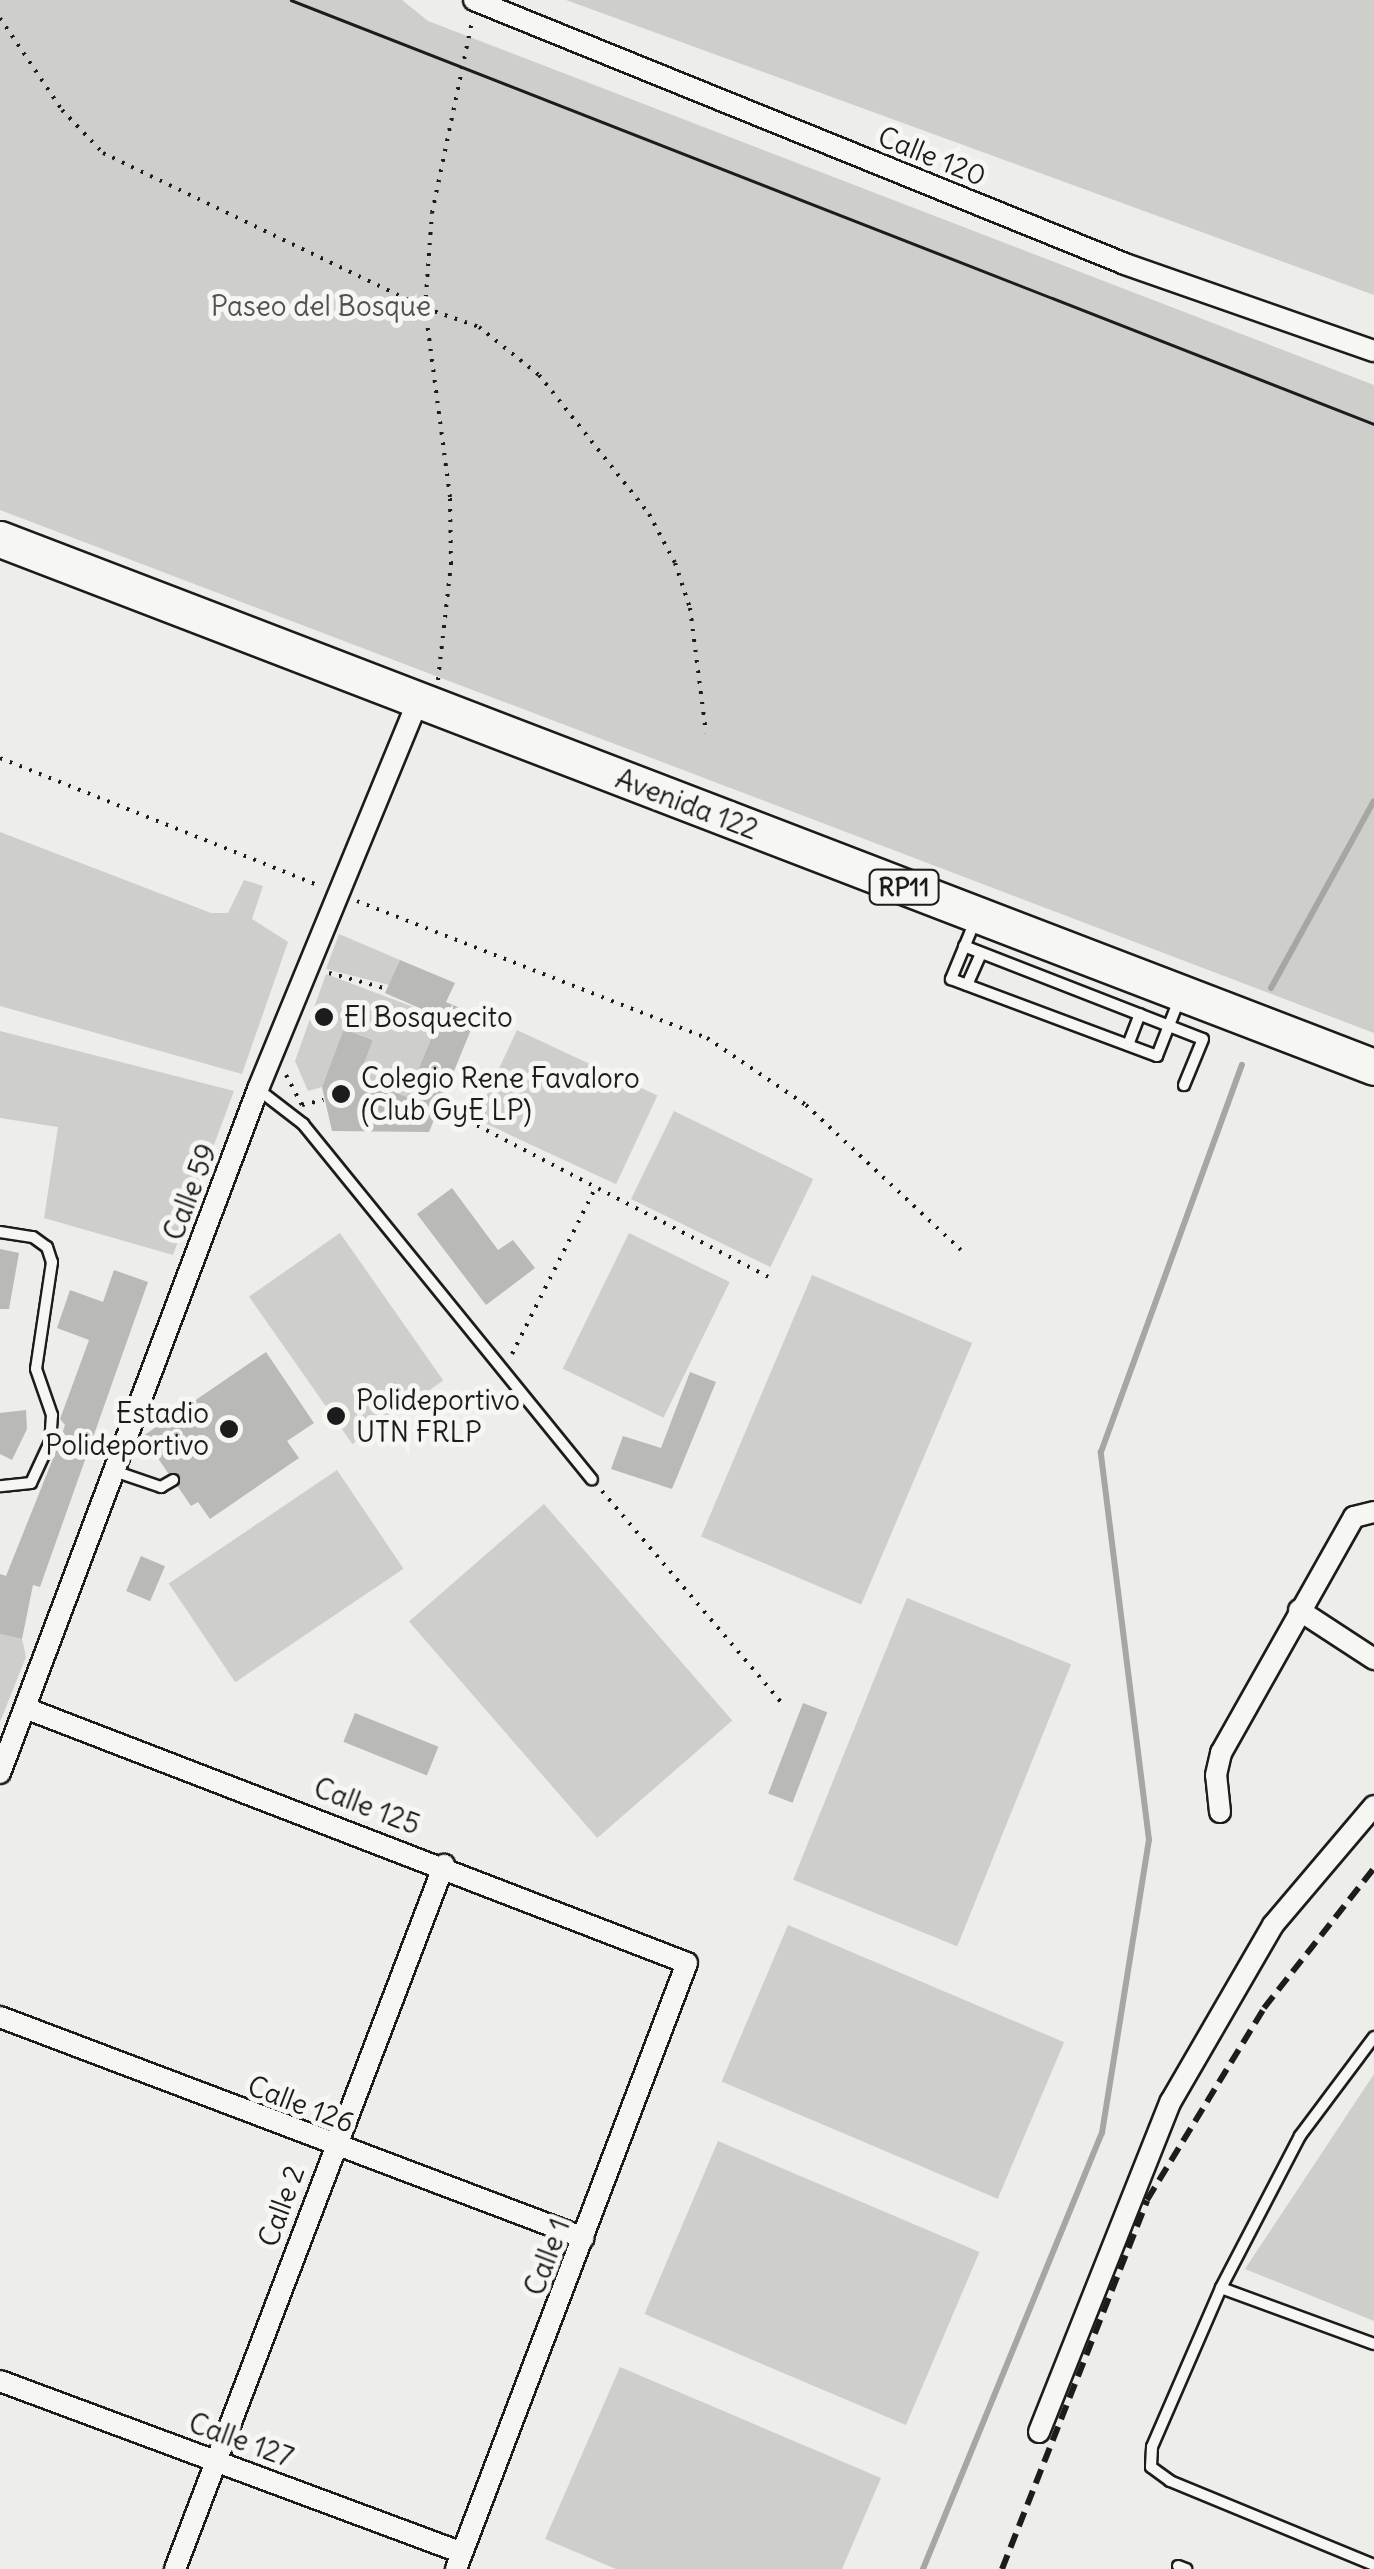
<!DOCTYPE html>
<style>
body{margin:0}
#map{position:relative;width:1374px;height:2569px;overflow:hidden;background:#edede9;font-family:Delius,sans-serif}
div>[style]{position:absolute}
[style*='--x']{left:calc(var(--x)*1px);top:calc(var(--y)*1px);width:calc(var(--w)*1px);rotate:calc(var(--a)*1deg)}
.green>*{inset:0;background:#cececb;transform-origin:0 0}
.stream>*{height:6px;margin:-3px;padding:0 3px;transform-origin:3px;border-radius:3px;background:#a6a6a3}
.building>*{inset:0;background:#b9b9b6;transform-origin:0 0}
.path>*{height:4px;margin-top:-2px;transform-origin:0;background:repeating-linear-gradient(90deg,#1c1c1c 0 2.5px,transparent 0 10.5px)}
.roads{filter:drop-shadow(2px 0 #1c1c1c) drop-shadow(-2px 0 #1c1c1c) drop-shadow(0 2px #1c1c1c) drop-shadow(0 -2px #1c1c1c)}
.service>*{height:10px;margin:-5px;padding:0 5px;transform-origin:5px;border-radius:5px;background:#f6f6f2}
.minor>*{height:20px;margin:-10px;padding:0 10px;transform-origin:10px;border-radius:10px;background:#f6f6f2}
.trunk>*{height:35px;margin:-17.5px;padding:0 17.5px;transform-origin:17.5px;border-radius:17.5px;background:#f6f6f2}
.tram>*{height:2.5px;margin:-1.25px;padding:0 1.25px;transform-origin:1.25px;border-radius:1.25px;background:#1c1c1c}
.rail>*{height:6px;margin-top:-3px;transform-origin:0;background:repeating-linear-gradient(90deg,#1c1c1c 0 15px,transparent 0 23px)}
.dots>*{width:28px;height:28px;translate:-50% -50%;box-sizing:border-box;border:5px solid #f6f6f2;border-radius:50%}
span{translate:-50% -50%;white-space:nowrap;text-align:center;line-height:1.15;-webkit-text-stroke:10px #f6f6f2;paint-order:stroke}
.shield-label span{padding:2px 8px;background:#f6f6f2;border:2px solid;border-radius:8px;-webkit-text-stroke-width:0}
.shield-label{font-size:25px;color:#1c1c1c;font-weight:700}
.street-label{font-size:28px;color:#1c1c1c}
.park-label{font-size:28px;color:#515151}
.poi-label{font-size:28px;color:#1c1c1c}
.left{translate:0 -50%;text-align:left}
.right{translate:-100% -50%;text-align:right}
</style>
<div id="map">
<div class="green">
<i style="clip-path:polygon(0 0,402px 0,428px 21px,1374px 385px,1374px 1033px,0 510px)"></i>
<i style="clip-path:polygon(566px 0,1374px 0,1374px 295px)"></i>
<i style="clip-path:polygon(0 832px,211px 913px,228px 913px,244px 880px,263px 886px,252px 919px,288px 942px,242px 1074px,0 1006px)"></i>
<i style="clip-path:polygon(339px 934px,400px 960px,389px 985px,326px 969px)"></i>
<i style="clip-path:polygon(326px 974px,440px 1017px,407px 1097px,358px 1079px,373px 1040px,345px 1029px,322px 1087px,308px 1091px,295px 1061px)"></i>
<i style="left:517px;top:1030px;width:155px;height:98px;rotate:25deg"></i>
<i style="clip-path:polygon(0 1031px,234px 1091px,173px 1255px,44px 1218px,58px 1127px,0 1118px)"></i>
<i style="left:674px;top:1111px;width:155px;height:98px;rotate:26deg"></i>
<i style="left:340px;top:1233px;width:180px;height:111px;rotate:55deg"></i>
<i style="left:629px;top:1233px;width:112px;height:151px;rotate:26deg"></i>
<i style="left:812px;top:1275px;width:174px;height:284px;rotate:23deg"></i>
<i style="left:337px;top:1470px;width:119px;height:203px;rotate:56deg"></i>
<i style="left:544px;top:1504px;width:287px;height:179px;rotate:49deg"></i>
<i style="left:907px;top:1598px;width:177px;height:304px;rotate:22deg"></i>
<i style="clip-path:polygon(0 1634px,22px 1639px,26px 1657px,0 1722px)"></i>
<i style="left:788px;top:1925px;width:300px;height:170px;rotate:23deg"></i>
<i style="clip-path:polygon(1374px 2074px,1374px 2321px,1245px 2269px)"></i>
<i style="left:718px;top:2141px;width:284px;height:188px;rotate:23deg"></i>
<i style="clip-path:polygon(620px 2367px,881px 2478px,842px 2569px,616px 2569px,545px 2539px)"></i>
</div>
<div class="stream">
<i style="--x:1271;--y:988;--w:213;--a:-61.2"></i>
<i style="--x:923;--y:2569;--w:471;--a:-67.7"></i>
<i style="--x:1102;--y:2133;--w:297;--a:-80.9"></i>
<i style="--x:1149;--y:1840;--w:391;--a:-97.1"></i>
<i style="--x:1101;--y:1452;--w:412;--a:-70"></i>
</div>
<div class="building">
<i style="clip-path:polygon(400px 960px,455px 983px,446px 1002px,477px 1015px,429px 1132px,332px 1131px,322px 1087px,344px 1029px,373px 1040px,358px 1079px,407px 1097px,440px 1017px,385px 993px)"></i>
<i style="clip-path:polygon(452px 1188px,498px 1250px,513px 1240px,535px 1268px,486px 1305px,417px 1214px)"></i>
<i style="clip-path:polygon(0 1249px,19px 1253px,9px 1309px,0 1309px)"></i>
<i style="clip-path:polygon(114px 1270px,148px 1282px,40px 1587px,33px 1585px,22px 1639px,0 1634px,0 1574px,6px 1576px,58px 1446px,65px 1425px,60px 1419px,89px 1340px,57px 1328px,70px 1290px,103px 1302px)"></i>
<i style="clip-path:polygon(266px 1352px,314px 1423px,287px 1441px,299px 1458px,210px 1519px,198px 1502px,191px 1506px,178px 1487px,180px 1475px,168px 1473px,143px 1436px)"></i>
<i style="clip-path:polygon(690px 1372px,716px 1382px,672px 1489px,611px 1469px,623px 1436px,661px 1448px)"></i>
<i style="clip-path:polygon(26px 1410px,27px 1429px,12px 1460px,0 1454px,0 1413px)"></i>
<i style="left:141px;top:1556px;width:26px;height:38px;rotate:23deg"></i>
<i style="left:803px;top:1703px;width:26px;height:97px;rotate:21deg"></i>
<i style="left:355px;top:1713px;width:90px;height:31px;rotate:22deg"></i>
</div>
<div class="path">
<i style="--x:0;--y:18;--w:111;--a:56"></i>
<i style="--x:62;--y:110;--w:59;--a:46.4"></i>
<i style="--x:103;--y:153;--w:357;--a:25.7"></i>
<i style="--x:425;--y:308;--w:57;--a:19.4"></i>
<i style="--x:479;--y:327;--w:77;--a:38.7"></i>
<i style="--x:539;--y:375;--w:177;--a:51.6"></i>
<i style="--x:649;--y:514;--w:55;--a:62"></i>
<i style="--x:675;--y:563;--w:47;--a:71.6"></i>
<i style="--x:690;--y:608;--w:126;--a:82.7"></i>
<i style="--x:438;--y:680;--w:117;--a:-83.6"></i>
<i style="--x:451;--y:564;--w:67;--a:-90.9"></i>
<i style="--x:450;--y:497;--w:191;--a:-97.5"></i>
<i style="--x:425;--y:308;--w:95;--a:-85.8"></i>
<i style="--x:432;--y:213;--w:196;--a:-78.2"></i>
<i style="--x:0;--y:758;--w:345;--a:21.8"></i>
<i style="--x:357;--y:901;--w:376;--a:21.4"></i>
<i style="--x:707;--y:1038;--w:120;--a:34.1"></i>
<i style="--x:806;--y:1105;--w:212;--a:43.1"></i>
<i style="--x:329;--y:973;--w:60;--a:15.4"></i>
<i style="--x:286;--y:1075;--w:34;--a:62"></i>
<i style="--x:302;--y:1105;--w:22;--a:-13"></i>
<i style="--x:440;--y:1106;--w:370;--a:27.5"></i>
<i style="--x:512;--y:1354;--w:185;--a:-63.3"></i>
<i style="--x:602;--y:1491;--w:283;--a:49.7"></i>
</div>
<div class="roads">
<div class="service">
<i style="--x:975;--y:921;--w:63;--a:112.5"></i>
<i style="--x:951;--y:979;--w:220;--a:20.5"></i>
<i style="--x:1157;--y:1056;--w:60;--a:-68.6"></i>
<i style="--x:964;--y:946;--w:256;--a:21.3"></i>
<i style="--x:1203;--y:1039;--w:50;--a:112.4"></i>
<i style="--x:967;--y:985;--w:35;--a:-66"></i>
<i style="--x:1128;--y:1045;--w:33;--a:-69"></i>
<i style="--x:259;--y:1090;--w:56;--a:37.7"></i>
<i style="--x:303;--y:1124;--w:458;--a:50.9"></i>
<i style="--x:0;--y:1232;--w:33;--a:9"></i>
<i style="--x:33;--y:1237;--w:17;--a:36"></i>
<i style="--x:47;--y:1247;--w:16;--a:72"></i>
<i style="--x:52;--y:1262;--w:108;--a:98.5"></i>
<i style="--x:36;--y:1369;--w:49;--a:70.8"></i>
<i style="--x:52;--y:1415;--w:27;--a:94"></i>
<i style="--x:50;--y:1442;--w:45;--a:114.9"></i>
<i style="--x:31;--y:1483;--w:31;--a:174"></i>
<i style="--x:114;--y:1471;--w:50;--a:18.8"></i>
<i style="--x:161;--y:1487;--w:14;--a:-30"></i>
<i style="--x:1374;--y:2037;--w:124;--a:126.8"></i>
<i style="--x:1300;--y:2136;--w:171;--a:117.5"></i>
<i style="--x:1221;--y:2288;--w:163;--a:20.1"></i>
<i style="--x:1221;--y:2288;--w:173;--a:113.5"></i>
<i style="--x:1152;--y:2447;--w:20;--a:93"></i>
<i style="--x:1151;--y:2467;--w:24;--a:36"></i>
<i style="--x:1170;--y:2481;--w:221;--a:22.4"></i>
<i style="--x:1178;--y:2566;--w:9;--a:21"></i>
</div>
<div class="minor">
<i style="--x:474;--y:0;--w:702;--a:22.07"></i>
<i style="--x:1125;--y:264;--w:264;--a:19.3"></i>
<i style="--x:1299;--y:1610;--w:90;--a:33.2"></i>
<i style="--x:25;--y:1708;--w:709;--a:21.07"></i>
<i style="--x:687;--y:1963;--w:649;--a:110.87"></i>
<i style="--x:0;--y:1773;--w:731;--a:-69.33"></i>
<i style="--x:258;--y:1089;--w:421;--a:-67.6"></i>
<i style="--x:1220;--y:1812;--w:37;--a:-96"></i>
<i style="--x:1216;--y:1775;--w:23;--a:-77"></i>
<i style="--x:1221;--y:1753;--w:271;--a:-60.6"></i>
<i style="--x:1354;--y:1517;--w:21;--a:-14"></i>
<i style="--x:0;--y:2017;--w:624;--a:20.73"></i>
<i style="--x:0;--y:2381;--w:493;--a:20.4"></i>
<i style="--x:1039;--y:2432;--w:356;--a:-68.3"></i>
<i style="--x:1171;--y:2101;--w:203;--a:-59.9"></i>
<i style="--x:1273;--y:1925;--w:156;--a:-49.7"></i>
<i style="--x:175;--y:2569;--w:754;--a:-69.09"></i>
</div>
<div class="trunk">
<i style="--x:0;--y:539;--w:1472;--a:21.02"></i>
</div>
</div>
<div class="tram">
<i style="--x:291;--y:0;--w:1163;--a:21.38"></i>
</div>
<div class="rail">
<i style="--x:1002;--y:2569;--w:396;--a:-68.5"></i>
<i style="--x:1147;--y:2200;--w:225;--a:-58.6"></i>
<i style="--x:1264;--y:2008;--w:178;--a:-51.8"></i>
</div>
<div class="dots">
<i style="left:324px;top:1017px;background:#1c1c1c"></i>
<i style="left:341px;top:1094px;background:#1c1c1c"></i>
<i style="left:336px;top:1416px;background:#1c1c1c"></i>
<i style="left:229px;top:1429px;background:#1c1c1c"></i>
</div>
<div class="shield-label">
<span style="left:904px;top:887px">RP11</span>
</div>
<div class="street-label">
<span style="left:932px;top:156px;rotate:22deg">Calle 120</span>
<span style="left:687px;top:804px;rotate:21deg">Avenida 122</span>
<span style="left:190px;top:1192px;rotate:-69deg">Calle 59</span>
<span style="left:367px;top:1806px;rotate:21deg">Calle 125</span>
<span style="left:301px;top:2104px;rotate:21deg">Calle 126</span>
<span style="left:281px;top:2206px;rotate:-70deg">Calle 2</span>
<span style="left:547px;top:2257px;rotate:-69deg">Calle 1</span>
<span style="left:241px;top:2440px;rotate:20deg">Calle 127</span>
</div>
<div class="park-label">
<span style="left:321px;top:306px">Paseo del Bosque</span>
</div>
<div class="poi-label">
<span class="left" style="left:344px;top:1017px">El Bosquecito</span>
<span class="left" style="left:361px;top:1094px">Colegio Rene Favaloro<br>(Club GyE LP)</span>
<span class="left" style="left:356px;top:1416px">Polideportivo<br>UTN FRLP</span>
<span class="right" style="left:209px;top:1429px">Estadio<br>Polideportivo</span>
</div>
</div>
